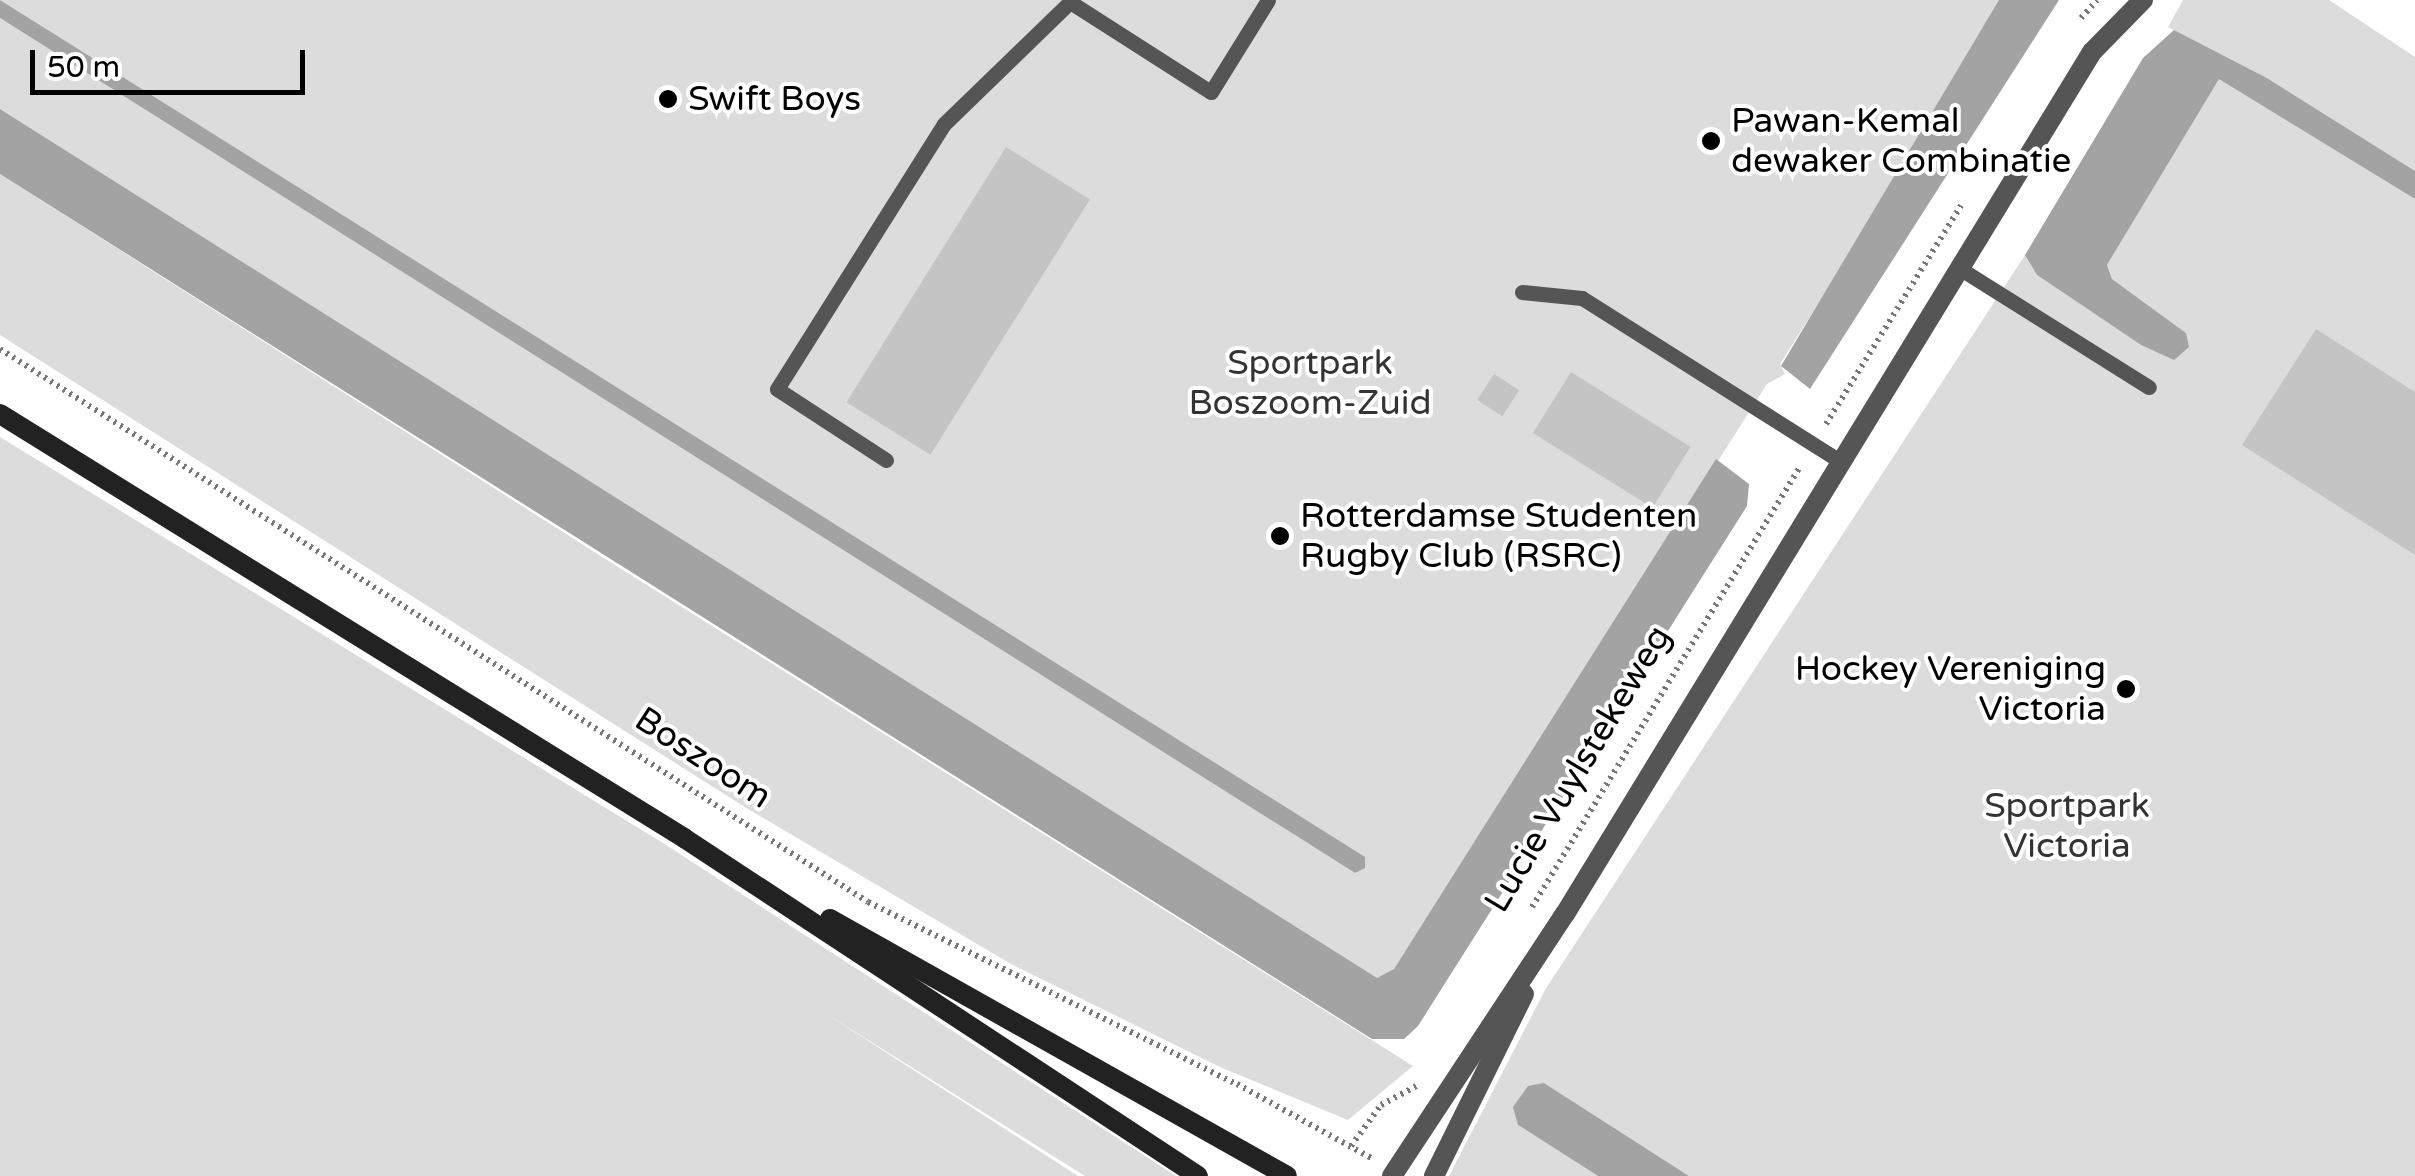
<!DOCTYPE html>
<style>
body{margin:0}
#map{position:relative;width:2415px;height:1176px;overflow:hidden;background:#fff;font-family:"Varela Round",sans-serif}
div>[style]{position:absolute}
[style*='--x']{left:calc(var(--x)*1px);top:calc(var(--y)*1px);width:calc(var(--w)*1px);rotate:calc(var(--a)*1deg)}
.green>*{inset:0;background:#dcdcdc}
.water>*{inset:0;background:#a3a3a3}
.building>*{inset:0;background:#c4c4c4;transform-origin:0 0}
.path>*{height:6px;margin-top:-3px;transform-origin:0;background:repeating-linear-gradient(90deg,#777 0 2.5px,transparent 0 7.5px)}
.lane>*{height:15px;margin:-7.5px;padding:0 7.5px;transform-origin:7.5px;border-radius:7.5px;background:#555}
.street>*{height:20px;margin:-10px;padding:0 10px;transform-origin:10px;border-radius:10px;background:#555}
.secondary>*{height:20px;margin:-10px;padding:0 10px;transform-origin:10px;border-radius:10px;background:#222}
.dots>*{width:28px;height:28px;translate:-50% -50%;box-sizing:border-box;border:5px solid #fff;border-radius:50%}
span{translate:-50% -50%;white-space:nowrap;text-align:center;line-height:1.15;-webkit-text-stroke:8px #fff;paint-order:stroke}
.poi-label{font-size:35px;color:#000}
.left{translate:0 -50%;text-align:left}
.right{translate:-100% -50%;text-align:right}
.park-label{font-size:35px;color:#333}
.street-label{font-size:35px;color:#000}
.scale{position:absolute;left:30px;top:50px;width:275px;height:45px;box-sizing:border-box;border:5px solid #000;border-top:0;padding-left:12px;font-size:30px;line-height:35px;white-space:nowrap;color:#000;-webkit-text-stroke:8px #fff;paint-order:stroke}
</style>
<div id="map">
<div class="green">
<i style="clip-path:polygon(0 0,2011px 0,1780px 364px,1785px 374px,1767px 384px,1394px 969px,1377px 979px,0 109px,0 18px,1355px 873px,1361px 869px)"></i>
<i style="clip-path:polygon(2183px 0,2329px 0,2415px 57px,2415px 171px,2267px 78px,2168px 27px)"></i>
<i style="clip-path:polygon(2219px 78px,2415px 199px,2415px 1176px,1689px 1176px,1544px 1083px,1518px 1125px,1598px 1176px,1449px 1176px,1545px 990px,2025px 255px,2037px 275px,2141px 345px,2174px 359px,2186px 333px,2112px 279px,2107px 265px)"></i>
<i style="clip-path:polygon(0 174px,607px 560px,1413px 1066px,1348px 1120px,1220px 1067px,1011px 964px,748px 809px,0 335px)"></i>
<i style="clip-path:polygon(0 437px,663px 843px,1176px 1176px,1085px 1176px,825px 1013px,1078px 1176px,0 1176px)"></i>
</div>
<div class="water">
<i style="clip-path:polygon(0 0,1365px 857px,1365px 868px,1355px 873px,0 18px)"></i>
<i style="clip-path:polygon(1999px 0,2059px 0,1810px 389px,1781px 366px)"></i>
<i style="clip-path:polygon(2174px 30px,2267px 78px,2415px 171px,2415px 199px,2219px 79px,2107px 265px,2112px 279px,2186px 333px,2189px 347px,2174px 360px,2141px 345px,2037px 275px,2025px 255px,2143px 58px)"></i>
<i style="clip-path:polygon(0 109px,1377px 978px,1394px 969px,1716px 459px,1749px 484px,1747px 506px,1418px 1026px,1404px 1039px,1372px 1039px,0 174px)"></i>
<i style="clip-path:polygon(1544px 1083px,1689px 1176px,1598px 1176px,1518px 1125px,1513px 1107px,1528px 1086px)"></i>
</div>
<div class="building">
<i style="left:1006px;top:147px;width:99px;height:301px;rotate:32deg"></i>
<i style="clip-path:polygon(2316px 329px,2415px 392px,2415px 555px,2242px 445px)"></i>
<i style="left:1571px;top:372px;width:141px;height:72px;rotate:32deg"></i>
<i style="left:1494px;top:374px;width:30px;height:31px;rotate:33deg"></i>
</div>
<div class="path">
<i style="--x:2081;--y:18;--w:24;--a:-48"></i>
<i style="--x:0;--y:349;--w:1029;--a:32.5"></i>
<i style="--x:868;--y:902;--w:411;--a:26.3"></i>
<i style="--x:1237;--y:1084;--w:153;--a:28.9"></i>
<i style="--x:1826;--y:424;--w:257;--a:-58.3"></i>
<i style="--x:1532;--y:907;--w:517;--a:-58.68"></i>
<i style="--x:1351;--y:1146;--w:51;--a:-53.8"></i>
<i style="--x:1381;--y:1105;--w:42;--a:-28.4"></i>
</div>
<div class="lane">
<i style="--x:1959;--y:268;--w:224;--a:32.1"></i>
<i style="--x:1522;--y:292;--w:60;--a:5.7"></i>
<i style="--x:1582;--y:298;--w:305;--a:32.3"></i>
<i style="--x:886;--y:460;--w:130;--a:-146.9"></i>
<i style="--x:777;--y:389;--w:313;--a:-57.8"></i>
<i style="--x:944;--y:124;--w:175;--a:-44.1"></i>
<i style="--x:1070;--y:2;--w:167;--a:32.6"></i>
<i style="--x:1211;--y:92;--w:108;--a:-58.2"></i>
</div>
<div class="street">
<i style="--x:1392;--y:1176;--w:314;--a:-56.6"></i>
<i style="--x:1565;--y:914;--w:1010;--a:-58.56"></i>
<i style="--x:2092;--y:52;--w:73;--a:-45.6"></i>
<i style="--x:1434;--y:1176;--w:203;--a:-63.7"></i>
</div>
<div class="secondary">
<i style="--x:0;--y:414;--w:805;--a:31.79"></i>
<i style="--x:684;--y:838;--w:615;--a:33.33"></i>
<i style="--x:830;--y:919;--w:524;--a:29.35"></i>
</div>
<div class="dots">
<i style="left:668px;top:99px;background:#000"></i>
<i style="left:1711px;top:141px;background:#000"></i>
<i style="left:1280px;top:536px;background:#000"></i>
<i style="left:2126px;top:689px;background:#000"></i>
</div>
<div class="poi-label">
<span class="left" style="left:688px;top:99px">Swift Boys</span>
<span class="left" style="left:1731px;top:141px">Pawan-Kemal<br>dewaker Combinatie</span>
<span class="left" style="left:1300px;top:536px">Rotterdamse Studenten<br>Rugby Club (RSRC)</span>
<span class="right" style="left:2106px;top:689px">Hockey Vereniging<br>Victoria</span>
</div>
<div class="park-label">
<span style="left:1310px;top:383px">Sportpark<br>Boszoom-Zuid</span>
<span style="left:2067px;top:826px">Sportpark<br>Victoria</span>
</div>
<div class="street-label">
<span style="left:703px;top:758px;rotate:33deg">Boszoom</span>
<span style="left:1578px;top:769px;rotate:-59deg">Lucie Vuylstekeweg</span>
</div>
<div class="scale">50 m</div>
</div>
